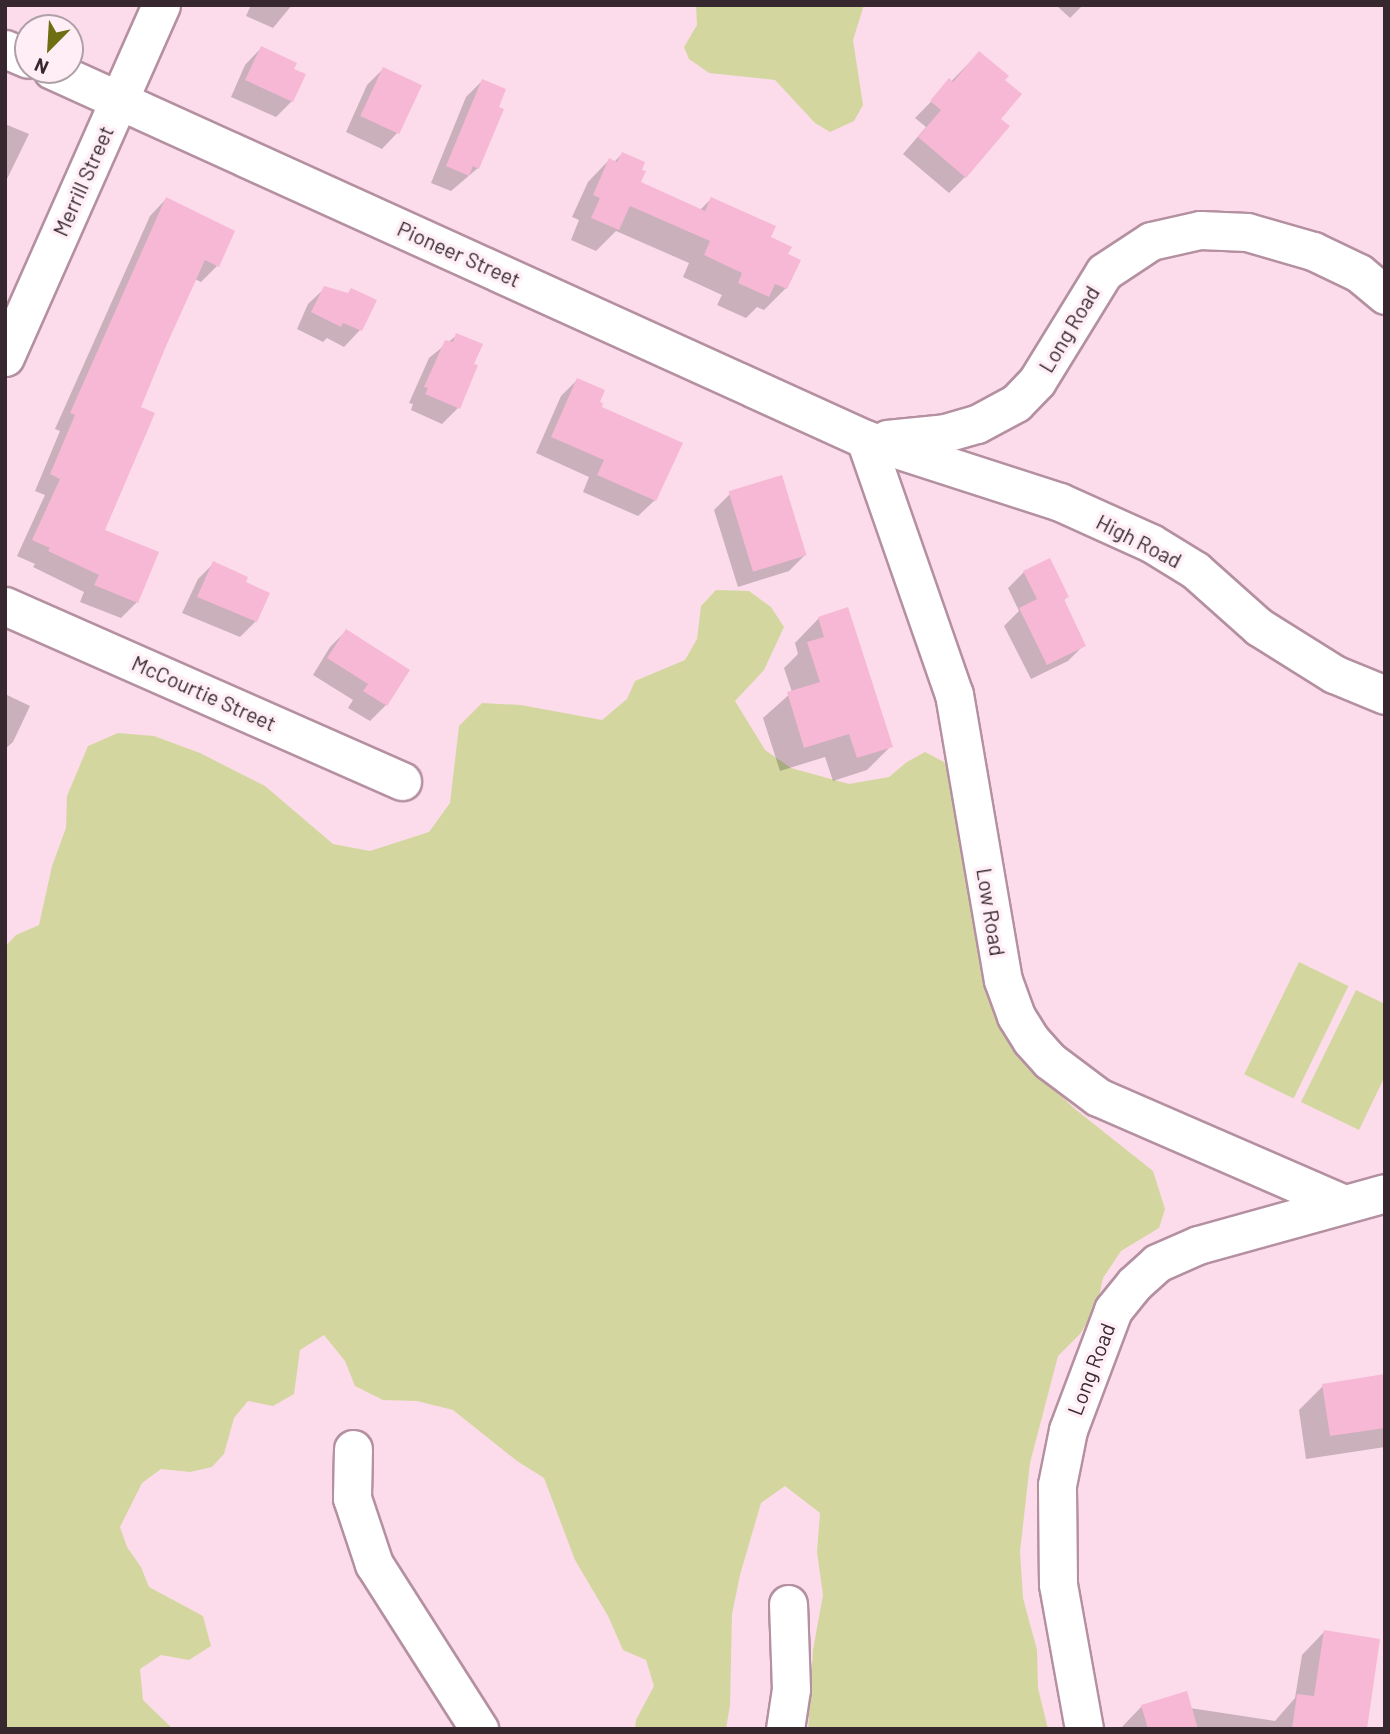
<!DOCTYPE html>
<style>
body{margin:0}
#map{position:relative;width:1390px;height:1734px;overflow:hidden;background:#fcdcea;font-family:Barlow,sans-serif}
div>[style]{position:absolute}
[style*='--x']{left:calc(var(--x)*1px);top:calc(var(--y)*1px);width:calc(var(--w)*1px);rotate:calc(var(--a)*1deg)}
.green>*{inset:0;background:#d3d79f;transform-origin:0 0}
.shadow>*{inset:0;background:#0003}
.building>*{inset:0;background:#f6b8d5;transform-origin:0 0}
.roads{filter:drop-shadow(2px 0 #b490a0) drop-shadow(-2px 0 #b490a0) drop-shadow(0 2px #b490a0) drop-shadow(0 -2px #b490a0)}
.minor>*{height:37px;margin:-18.5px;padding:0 18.5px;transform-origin:18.5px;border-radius:18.5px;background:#fff}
span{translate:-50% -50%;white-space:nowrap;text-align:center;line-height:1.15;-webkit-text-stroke:7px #ffeef5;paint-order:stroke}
.street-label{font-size:21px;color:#37282f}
.frame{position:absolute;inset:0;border:7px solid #37282f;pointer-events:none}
.north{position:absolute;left:14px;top:14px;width:70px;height:70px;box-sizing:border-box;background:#ffeef5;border:2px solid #af9fa6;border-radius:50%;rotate:204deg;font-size:19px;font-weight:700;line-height:28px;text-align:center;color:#37282f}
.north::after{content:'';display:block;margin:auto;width:24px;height:32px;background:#6d6f12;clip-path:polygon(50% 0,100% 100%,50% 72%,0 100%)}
</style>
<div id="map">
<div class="green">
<i style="clip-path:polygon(696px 5px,864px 5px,853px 40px,863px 105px,854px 121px,830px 132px,815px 123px,775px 80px,709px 73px,689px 59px,684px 47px,697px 25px)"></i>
<i style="clip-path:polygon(716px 590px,749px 591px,771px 607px,784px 627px,764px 670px,735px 701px,765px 750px,791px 768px,849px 784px,889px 777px,907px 762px,925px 752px,944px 762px,956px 785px,963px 858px,975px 911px,1011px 1037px,1020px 1058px,1075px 1109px,1153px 1171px,1165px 1209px,1159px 1228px,1121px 1251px,1103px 1278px,1096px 1309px,1080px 1334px,1058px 1356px,1030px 1463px,1020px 1552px,1023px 1598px,1037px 1650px,1038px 1688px,1048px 1729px,808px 1729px,813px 1650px,823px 1595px,817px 1552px,820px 1513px,785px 1486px,761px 1503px,740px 1575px,732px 1614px,730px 1705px,726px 1729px,635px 1729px,636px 1720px,654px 1686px,646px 1660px,623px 1650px,608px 1616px,575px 1560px,544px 1478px,517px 1461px,453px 1410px,417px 1401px,383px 1400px,355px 1386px,345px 1361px,324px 1335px,300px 1350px,294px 1394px,273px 1406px,248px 1401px,234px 1418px,224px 1454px,212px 1467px,190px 1472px,161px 1469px,142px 1483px,120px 1527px,127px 1547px,141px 1567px,149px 1587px,203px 1616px,211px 1646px,189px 1660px,161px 1655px,140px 1669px,143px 1700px,173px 1729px,5px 1729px,5px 947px,16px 935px,39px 925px,52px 866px,66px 828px,67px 796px,88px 746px,118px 733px,154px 736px,200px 753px,265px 786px,333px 844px,370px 851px,429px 832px,450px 803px,459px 726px,482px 703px,521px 705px,602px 720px,627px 699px,635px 681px,685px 660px,697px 639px,701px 606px)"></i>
<i style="left:1299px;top:962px;width:55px;height:125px;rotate:26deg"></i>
<i style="clip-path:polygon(1356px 990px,1385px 1004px,1385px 1076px,1359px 1130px,1301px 1102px)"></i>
</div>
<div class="shadow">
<i style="clip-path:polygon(251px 5px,292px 5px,273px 28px,246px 16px)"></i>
<i style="clip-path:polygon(1056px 5px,1083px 5px,1070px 18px)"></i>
<i style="clip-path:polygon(261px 48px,292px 70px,292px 101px,276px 117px,231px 97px,245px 65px)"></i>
<i style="clip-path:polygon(979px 53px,1002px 80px,998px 119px,965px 177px,949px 193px,903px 154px,926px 127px,915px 118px)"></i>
<i style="clip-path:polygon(383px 69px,419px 86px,398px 132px,382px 149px,346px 132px,367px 85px)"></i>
<i style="clip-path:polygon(482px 81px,478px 168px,451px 191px,431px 183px,466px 97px)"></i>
<i style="clip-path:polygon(5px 124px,29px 134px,5px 183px)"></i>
<i style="clip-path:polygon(622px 154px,639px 183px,700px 210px,711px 199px,768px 238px,786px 255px,786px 288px,764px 310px,757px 307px,746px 318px,717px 305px,722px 295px,683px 277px,689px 263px,616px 231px,596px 251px,571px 240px,579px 220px,572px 217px,588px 182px,609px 160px,614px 162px)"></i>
<i style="clip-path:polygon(166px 199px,217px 266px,201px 282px,195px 279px,138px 408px,103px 531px,137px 602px,121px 618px,80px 602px,84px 592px,33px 567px,35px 564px,17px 556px,45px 495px,35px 491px,60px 431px,55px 429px,150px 216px)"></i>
<i style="clip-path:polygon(325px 288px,375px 301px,360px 330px,344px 347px,327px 338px,323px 342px,297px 329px,308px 304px)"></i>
<i style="clip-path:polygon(457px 335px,458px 408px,442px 424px,411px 410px,413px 404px,409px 403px,429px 358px)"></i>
<i style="clip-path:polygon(577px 380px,599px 408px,655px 500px,638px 516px,583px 492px,589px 477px,536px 453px,561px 396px)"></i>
<i style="clip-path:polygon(730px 494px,805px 555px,789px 571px,738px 587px,714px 510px)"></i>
<i style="clip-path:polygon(214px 563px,243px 582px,256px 621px,240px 637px,182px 613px,198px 579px)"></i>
<i style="clip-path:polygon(1024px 572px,1067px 597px,1063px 601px,1084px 645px,1068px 661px,1031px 679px,1004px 626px,1019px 611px,1008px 588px)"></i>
<i style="clip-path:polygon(819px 618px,891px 746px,867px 770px,833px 781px,825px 757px,780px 771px,763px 718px,792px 692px,784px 668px,798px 654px,795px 643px)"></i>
<i style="clip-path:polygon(346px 631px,408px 670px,386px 705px,370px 721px,348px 708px,353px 700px,313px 675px,330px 647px)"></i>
<i style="clip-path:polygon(5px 694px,30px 706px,13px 742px,5px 749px)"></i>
<i style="clip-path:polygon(1385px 1376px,1385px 1447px,1306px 1459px,1299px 1410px,1323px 1386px)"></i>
<i style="clip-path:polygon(1324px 1632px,1365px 1729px,1120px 1729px,1142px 1706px,1190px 1708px,1275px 1721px,1295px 1698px,1302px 1655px)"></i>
</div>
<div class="building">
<i style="clip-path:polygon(261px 46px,297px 63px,294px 69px,306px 74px,293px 102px,245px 80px)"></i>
<i style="clip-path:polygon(979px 51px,1009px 76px,1005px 80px,1022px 94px,1001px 119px,1010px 126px,966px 178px,918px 137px,941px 110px,930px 101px,949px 78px,953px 82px)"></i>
<i style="left:383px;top:67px;width:43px;height:54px;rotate:25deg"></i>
<i style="clip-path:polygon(482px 79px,506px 89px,499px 107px,504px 109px,479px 169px,473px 166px,469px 176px,446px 166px)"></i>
<i style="clip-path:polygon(622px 152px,645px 162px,642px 170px,646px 171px,641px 182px,705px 211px,711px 197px,776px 226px,771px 237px,792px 247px,788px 254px,801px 260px,787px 289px,775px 284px,769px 297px,738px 283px,742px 273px,704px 255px,710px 241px,630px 206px,619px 230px,591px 218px,600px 198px,593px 195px,609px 158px,617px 162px)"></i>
<i style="clip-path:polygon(166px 197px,235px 231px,219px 267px,205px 260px,166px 346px,141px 407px,155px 413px,105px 530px,159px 552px,138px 603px,94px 585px,99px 575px,48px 551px,50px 548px,32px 540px,60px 479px,50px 474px,75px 415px,70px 413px)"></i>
<i style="clip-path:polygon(324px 286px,348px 293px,351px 288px,377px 300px,362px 331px,343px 323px,341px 327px,311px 312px)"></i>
<i style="clip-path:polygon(456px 333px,483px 344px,474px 364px,478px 365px,460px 409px,425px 394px,428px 388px,424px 387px,445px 340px,453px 342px)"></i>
<i style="clip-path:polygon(577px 378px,605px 390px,600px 402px,603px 403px,602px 407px,683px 443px,656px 501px,597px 475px,604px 460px,551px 437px)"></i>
<i style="left:782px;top:475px;width:84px;height:56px;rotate:73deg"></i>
<i style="clip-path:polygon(1050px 558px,1069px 597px,1064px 599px,1086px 646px,1047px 665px,1019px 608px,1037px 599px,1023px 571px)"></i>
<i style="clip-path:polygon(213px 561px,248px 577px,246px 582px,270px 593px,257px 622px,197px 597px)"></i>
<i style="clip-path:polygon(848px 607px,893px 747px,857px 758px,849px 734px,804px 748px,787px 692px,820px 682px,807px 642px,824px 637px,818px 617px)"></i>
<i style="clip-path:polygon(346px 629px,410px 670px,387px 706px,363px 691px,368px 684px,327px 658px)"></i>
<i style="clip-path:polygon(1385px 1374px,1385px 1428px,1330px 1436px,1322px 1384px)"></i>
<i style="clip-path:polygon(1324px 1630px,1380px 1639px,1367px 1729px,1292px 1729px,1297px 1694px,1314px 1696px)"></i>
<i style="clip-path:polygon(1187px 1691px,1198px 1729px,1148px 1729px,1141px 1705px)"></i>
</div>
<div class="roads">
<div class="minor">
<i style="--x:5;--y:49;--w:25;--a:23"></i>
<i style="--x:52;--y:70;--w:893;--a:24.41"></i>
<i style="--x:865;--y:439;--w:205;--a:17.9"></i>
<i style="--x:1060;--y:502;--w:100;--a:24.3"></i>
<i style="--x:1151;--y:543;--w:52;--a:31.5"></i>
<i style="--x:1195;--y:570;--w:86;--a:41.7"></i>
<i style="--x:1259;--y:627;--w:89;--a:32.1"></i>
<i style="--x:1334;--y:674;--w:55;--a:22.4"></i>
<i style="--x:5;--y:357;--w:385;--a:-66.1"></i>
<i style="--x:865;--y:439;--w:270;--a:70.8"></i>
<i style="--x:954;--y:694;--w:290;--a:80.3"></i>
<i style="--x:1003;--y:980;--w:38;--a:70"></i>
<i style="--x:1016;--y:1016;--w:28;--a:58"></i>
<i style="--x:1031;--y:1040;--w:28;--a:48"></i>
<i style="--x:1050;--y:1061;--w:60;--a:36.9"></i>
<i style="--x:1098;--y:1097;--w:268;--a:23.5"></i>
<i style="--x:887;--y:439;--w:58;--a:-5.9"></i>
<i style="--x:945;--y:433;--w:33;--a:-16"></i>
<i style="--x:977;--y:424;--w:44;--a:-28.3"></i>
<i style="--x:1016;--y:403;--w:30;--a:-46"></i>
<i style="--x:1037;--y:381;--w:128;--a:-58.4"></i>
<i style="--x:1104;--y:272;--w:56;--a:-33.4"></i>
<i style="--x:1151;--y:241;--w:50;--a:-12.7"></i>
<i style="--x:1200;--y:230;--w:47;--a:2.4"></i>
<i style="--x:1247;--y:232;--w:69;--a:16.1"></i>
<i style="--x:1313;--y:251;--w:51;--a:25.6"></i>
<i style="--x:1359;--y:273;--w:34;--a:40"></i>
<i style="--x:5;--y:606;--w:434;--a:23.8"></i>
<i style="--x:353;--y:1449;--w:49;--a:91.2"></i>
<i style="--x:352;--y:1498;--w:70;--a:71.6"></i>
<i style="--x:374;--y:1564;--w:196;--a:57.5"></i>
<i style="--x:785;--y:1729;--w:40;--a:-81.5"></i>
<i style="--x:791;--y:1689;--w:85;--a:-92"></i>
<i style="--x:1084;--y:1729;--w:147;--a:-100.2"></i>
<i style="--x:1058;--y:1584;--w:99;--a:-90.6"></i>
<i style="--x:1057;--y:1485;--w:56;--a:-78.7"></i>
<i style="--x:1068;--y:1430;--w:128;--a:-69.4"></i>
<i style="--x:1113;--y:1310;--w:33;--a:-51"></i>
<i style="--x:1134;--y:1284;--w:31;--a:-42"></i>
<i style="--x:1157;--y:1263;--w:45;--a:-23.7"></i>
<i style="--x:1198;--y:1245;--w:194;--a:-15.5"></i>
</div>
</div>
<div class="street-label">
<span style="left:83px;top:181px;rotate:-66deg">Merrill Street</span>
<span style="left:459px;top:254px;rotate:24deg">Pioneer Street</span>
<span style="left:1069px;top:329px;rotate:-59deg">Long Road</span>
<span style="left:1139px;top:541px;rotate:27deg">High Road</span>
<span style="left:204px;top:693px;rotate:24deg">McCourtie Street</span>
<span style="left:991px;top:912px;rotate:81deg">Low Road</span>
<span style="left:1091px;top:1369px;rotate:-69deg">Long Road</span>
</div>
<div class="frame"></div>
<div class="north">N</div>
</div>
